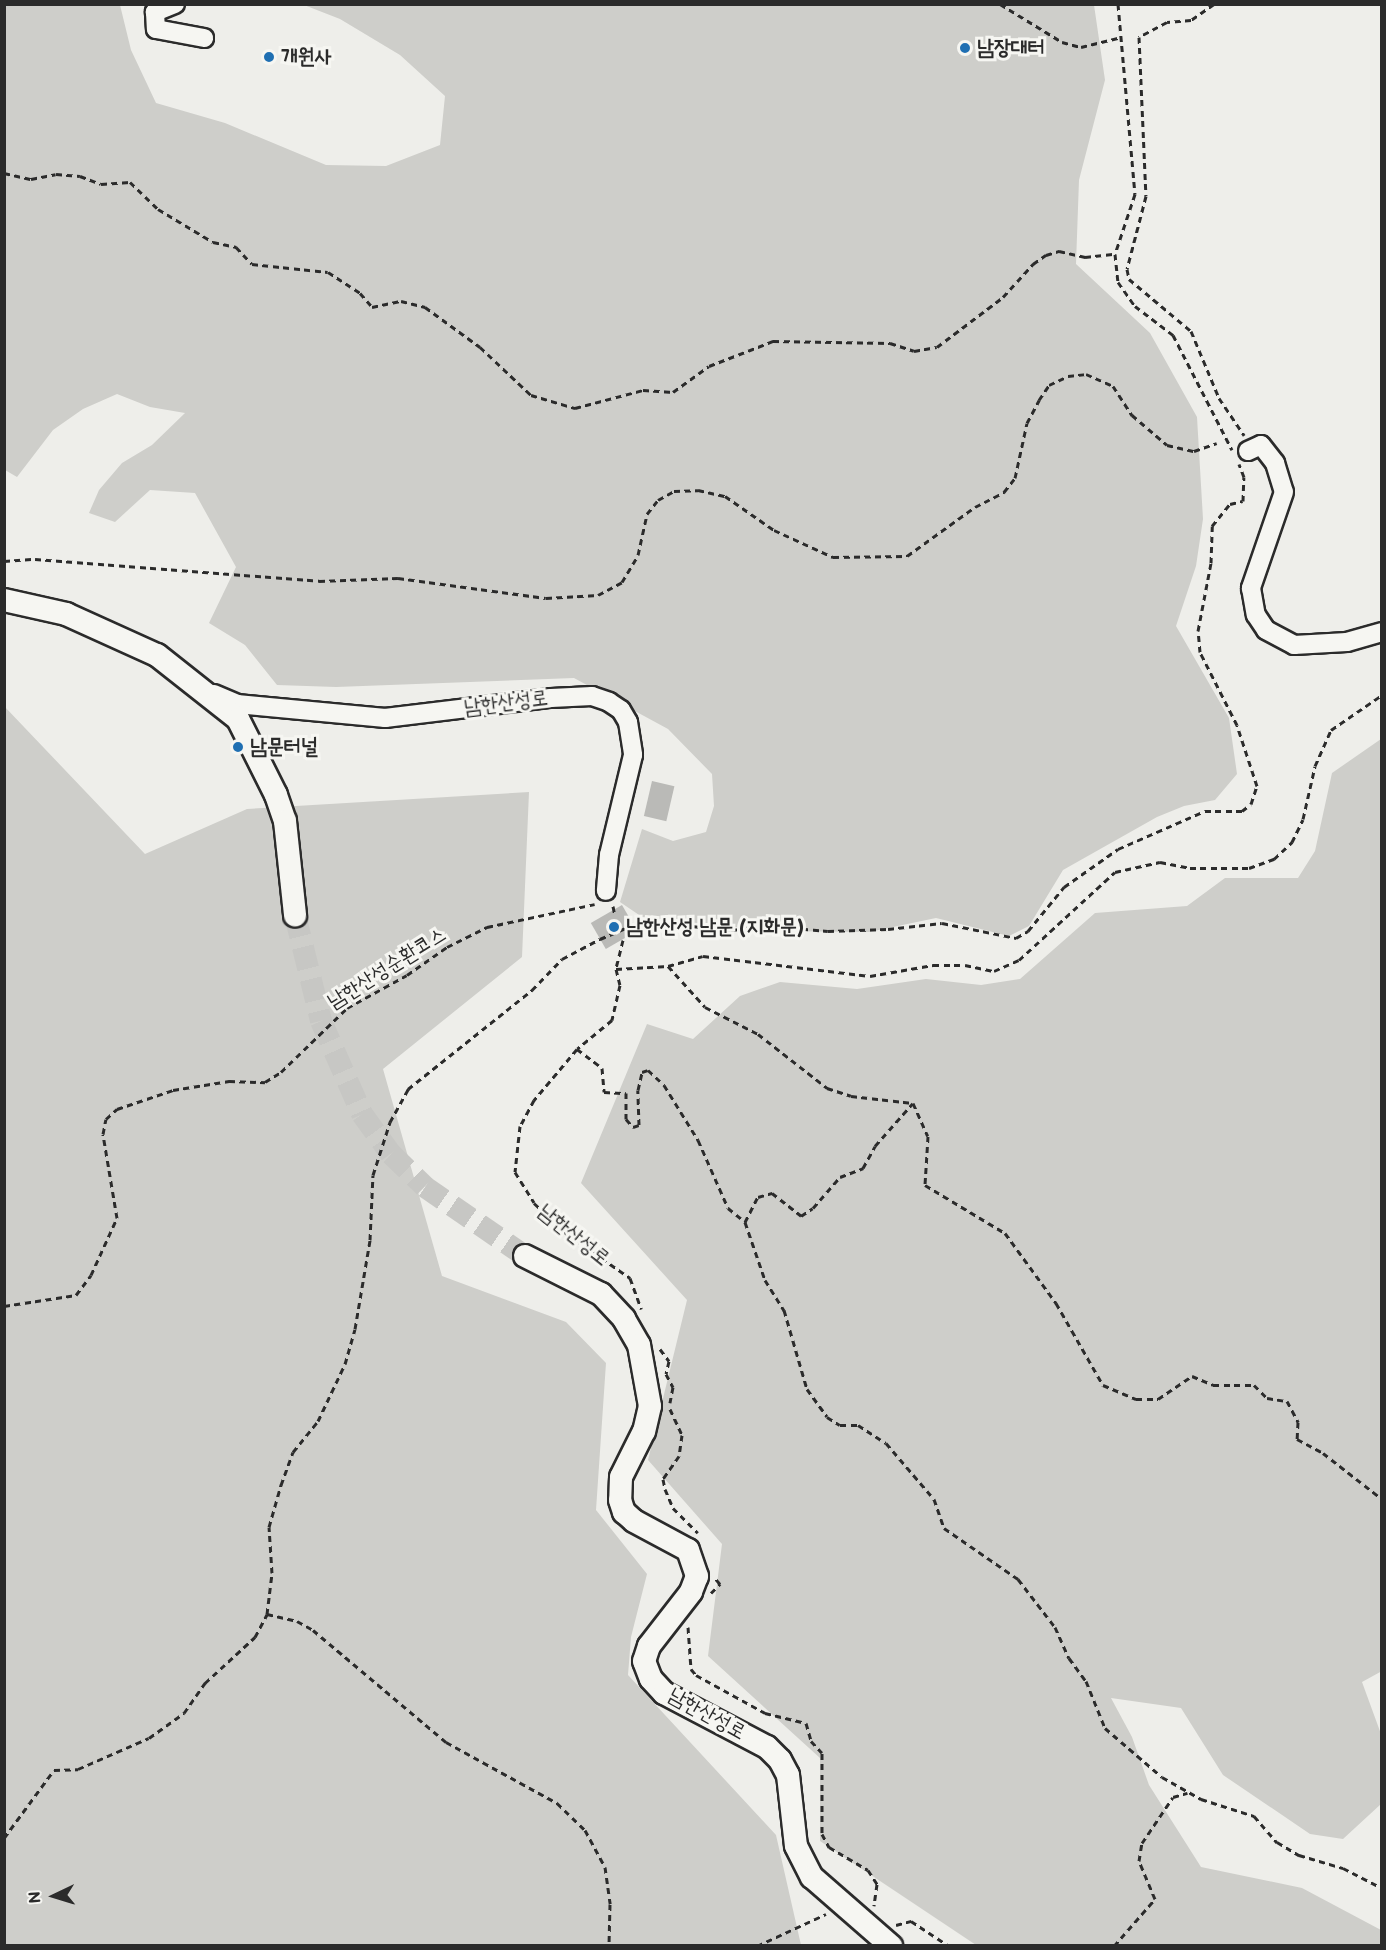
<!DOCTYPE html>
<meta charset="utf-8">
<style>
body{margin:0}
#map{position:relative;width:1386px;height:1950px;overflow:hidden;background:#eeeeea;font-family:"Balsamiq Sans","Poor Story",sans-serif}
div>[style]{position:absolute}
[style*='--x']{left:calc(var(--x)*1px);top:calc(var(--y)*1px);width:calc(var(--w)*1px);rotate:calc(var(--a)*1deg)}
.green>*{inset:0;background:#cececa}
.building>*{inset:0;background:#babab7;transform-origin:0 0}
.major-tunnel>*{height:22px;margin-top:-11px;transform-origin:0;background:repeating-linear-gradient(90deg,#c7c7c4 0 22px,transparent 0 33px)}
.path>*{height:3px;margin-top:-1.5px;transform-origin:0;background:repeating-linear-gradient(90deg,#2b2b2b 0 6px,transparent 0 10.5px)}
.roads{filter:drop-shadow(2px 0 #2b2b2b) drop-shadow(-2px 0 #2b2b2b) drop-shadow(0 2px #2b2b2b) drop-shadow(0 -2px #2b2b2b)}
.minor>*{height:18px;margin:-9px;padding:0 9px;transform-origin:9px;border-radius:9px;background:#f6f6f2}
.major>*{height:22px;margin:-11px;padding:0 11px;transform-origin:11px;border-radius:11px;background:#f6f6f2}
.path-bridge>*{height:3px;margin-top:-1.5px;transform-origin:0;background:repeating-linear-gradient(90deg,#2b2b2b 0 6px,transparent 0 10.5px)}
.dots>*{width:16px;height:16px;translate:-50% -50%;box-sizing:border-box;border:3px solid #f6f6f2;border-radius:50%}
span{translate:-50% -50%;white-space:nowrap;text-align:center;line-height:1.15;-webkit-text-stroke:6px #f6f6f2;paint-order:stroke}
.poi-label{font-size:21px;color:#2b2b2b;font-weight:700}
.left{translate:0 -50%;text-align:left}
.street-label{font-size:21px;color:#2b2b2b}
.frame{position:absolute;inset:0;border:6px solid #2b2b2b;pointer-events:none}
.north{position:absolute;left:24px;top:1866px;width:60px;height:60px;-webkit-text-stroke:4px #f6f6f2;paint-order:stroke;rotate:266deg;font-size:16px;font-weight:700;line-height:24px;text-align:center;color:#2b2b2b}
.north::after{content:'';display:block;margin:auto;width:21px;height:27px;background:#2b2b2b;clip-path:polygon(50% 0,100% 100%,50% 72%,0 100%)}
</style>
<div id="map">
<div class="green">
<i style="clip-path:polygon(4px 5px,120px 5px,131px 50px,156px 103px,225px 123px,326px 165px,386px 166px,440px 145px,445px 96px,400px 55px,340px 19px,304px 5px,1094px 5px,1105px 80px,1079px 180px,1076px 264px,1150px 333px,1197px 417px,1203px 519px,1196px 566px,1176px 626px,1229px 718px,1237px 774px,1215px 800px,1184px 806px,1157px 817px,1063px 870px,1029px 926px,1009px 936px,936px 918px,869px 932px,772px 931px,642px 917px,620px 902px,642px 829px,673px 841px,706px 832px,714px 806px,712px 774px,668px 729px,574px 678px,336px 687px,277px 685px,245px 645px,209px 623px,236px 567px,195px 493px,150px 490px,115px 522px,89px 513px,99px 490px,122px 463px,152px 445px,185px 413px,150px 407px,117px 394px,83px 409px,53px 430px,17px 477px,5px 470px)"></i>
<i style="clip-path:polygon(4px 706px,145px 854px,247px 809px,529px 792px,522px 957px,383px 1069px,442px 1276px,566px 1322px,606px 1363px,596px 1510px,647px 1574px,631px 1637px,628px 1675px,776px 1835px,801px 1945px,5px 1945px)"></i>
<i style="clip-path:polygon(1381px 739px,1382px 1671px,1362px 1682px,1381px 1734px,1381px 1804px,1343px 1839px,1310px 1834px,1223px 1775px,1181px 1708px,1111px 1698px,1132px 1737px,1149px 1785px,1201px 1867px,1302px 1888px,1381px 1930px,1381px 1945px,976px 1945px,820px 1841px,820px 1758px,708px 1656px,722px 1544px,648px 1460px,687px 1300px,581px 1183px,647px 1024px,693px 1039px,740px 996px,780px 982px,857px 989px,926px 979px,981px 985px,1020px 979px,1095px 913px,1187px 906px,1225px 878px,1298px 878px,1315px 851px,1332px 773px)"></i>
</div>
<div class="building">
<i style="left:652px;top:781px;width:23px;height:36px;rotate:13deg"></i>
<i style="left:622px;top:905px;width:30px;height:36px;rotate:60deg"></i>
</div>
<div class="major-tunnel">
<i style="--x:295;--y:915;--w:109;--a:76.2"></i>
<i style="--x:321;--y:1021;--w:102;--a:66.2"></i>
<i style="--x:362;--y:1114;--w:49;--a:54.1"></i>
<i style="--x:391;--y:1154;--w:47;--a:44.1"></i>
<i style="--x:425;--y:1187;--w:121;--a:34.6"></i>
</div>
<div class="path">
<i style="--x:1000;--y:4;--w:73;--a:31.5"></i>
<i style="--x:1062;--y:42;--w:20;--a:15"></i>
<i style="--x:1081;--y:47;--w:42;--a:-13.7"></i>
<i style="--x:1118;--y:4;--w:191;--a:84.9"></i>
<i style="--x:1135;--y:194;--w:63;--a:108.4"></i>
<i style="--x:1115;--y:254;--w:28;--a:84"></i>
<i style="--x:1118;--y:282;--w:29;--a:55"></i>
<i style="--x:1135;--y:306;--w:48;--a:37.3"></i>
<i style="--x:1173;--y:335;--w:129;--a:62.8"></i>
<i style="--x:1214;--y:4;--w:28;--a:145"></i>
<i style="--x:1191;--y:20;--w:24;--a:175"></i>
<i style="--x:1167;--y:22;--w:32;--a:152"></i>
<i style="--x:1139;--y:37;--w:159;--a:87.5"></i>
<i style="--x:1146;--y:196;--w:75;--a:104.6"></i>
<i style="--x:1127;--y:269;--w:10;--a:79"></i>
<i style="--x:1129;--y:279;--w:81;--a:40"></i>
<i style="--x:1191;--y:331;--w:73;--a:67.3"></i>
<i style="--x:1219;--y:398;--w:45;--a:56"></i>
<i style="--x:4;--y:173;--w:28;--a:13"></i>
<i style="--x:31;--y:179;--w:25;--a:-11"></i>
<i style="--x:56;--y:174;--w:24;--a:5"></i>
<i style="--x:80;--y:176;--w:22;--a:21"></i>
<i style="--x:101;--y:184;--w:29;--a:-4"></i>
<i style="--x:130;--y:182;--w:39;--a:44"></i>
<i style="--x:158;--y:209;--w:64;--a:31"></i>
<i style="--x:213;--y:242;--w:24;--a:12"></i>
<i style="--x:236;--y:247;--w:23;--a:47"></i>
<i style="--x:252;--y:264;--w:76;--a:6"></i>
<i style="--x:328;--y:272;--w:38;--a:33"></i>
<i style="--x:360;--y:293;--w:18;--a:49"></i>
<i style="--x:372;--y:307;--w:30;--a:-12"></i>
<i style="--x:401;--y:301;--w:25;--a:14"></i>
<i style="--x:425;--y:307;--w:68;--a:36"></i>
<i style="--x:480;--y:347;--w:70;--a:43.3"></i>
<i style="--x:531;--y:395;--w:46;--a:16.5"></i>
<i style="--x:575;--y:408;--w:70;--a:-14.8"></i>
<i style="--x:643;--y:390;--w:30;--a:4"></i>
<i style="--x:673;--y:392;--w:44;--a:-35.8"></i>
<i style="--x:709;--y:366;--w:69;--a:-21.3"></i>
<i style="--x:773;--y:341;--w:117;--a:1"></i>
<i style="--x:890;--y:343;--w:25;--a:18"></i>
<i style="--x:914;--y:351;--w:23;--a:-10"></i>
<i style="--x:937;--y:347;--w:83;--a:-37.1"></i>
<i style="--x:1003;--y:297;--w:45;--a:-47.7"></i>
<i style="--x:1033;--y:264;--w:16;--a:-35"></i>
<i style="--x:1046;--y:255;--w:14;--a:-17"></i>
<i style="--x:1059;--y:251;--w:27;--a:13"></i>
<i style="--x:1085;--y:257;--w:30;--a:-6"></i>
<i style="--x:4;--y:561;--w:31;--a:-4"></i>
<i style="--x:35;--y:559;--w:285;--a:4.4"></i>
<i style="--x:319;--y:581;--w:79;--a:-2.2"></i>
<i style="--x:398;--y:578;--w:149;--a:7.7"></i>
<i style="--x:546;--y:598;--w:52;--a:-3.3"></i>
<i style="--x:598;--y:595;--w:27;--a:-28"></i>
<i style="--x:622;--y:582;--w:31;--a:-59"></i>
<i style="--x:638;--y:555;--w:42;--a:-77.6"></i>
<i style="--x:647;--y:514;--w:18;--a:-52"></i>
<i style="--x:658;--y:500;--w:18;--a:-29"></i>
<i style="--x:674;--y:491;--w:24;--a:-2"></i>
<i style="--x:698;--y:490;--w:28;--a:13"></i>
<i style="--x:725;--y:496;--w:60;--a:34.8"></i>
<i style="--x:774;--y:530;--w:65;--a:24.6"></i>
<i style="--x:833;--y:557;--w:74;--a:-0.8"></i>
<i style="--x:907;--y:556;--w:84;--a:-35.8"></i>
<i style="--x:975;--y:507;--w:33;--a:-27"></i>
<i style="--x:1004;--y:492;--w:18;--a:-52"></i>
<i style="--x:1015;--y:478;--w:56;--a:-77.7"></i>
<i style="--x:1027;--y:423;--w:26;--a:-62"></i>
<i style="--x:1039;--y:400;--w:18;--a:-56"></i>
<i style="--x:1049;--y:385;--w:21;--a:-25"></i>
<i style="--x:1068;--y:376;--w:18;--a:-6"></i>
<i style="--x:1086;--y:374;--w:30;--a:24"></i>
<i style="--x:1113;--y:386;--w:35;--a:57"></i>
<i style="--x:1132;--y:415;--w:46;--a:40.6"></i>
<i style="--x:1167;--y:445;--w:28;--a:13"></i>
<i style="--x:1194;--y:451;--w:24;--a:-19"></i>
<i style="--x:613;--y:906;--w:10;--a:79"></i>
<i style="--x:642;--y:921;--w:89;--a:5.8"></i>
<i style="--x:731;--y:930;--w:40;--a:-5.7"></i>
<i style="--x:771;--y:926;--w:57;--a:5"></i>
<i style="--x:828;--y:931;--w:60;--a:-1.9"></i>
<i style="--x:888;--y:929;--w:54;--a:-6.3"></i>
<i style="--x:942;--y:923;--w:76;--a:11.5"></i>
<i style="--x:1016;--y:938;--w:14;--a:-30"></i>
<i style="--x:1028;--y:931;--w:57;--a:-50.7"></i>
<i style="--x:1064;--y:887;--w:66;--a:-35.1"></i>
<i style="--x:1118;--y:849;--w:95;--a:-23.6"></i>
<i style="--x:1205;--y:811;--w:37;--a:0"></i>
<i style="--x:1242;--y:811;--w:11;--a:-38"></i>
<i style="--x:1251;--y:804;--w:19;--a:-72"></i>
<i style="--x:1257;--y:786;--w:64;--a:-108.2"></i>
<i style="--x:1237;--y:725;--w:82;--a:-116.9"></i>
<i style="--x:1200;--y:652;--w:21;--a:-95"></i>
<i style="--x:1198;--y:631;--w:69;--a:-79.2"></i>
<i style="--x:1211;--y:563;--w:37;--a:-88"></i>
<i style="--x:1212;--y:526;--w:28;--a:-51"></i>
<i style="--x:1230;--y:504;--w:13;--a:-13"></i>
<i style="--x:1243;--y:501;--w:24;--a:-88"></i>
<i style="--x:1244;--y:477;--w:14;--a:-111"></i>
<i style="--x:623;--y:940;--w:30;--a:104"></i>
<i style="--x:616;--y:969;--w:16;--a:76"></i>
<i style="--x:620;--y:985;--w:36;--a:103"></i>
<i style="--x:612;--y:1020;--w:45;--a:140.4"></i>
<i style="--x:577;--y:1049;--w:67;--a:130.1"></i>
<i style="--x:534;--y:1100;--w:30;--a:118"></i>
<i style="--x:520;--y:1126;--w:46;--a:96.2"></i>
<i style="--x:515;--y:1172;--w:36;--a:58"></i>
<i style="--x:534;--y:1203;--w:45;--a:43.2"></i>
<i style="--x:567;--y:1234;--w:77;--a:34.9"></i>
<i style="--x:630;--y:1278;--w:33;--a:70"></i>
<i style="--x:668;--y:966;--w:36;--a:-16"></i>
<i style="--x:703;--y:956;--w:168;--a:6.8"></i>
<i style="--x:870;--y:976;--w:64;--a:-9.9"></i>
<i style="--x:933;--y:965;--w:32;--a:0"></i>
<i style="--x:965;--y:965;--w:30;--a:12"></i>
<i style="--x:994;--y:971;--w:27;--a:-24"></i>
<i style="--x:1019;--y:960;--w:130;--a:-42.5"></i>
<i style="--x:1115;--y:872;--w:46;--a:-12.5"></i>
<i style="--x:1160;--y:862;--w:31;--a:11"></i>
<i style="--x:1190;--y:868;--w:59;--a:0"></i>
<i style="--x:1249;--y:868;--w:27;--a:-20"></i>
<i style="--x:1274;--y:859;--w:25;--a:-43"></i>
<i style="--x:1292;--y:842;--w:25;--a:-64"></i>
<i style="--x:1303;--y:819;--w:54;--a:-77.2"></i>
<i style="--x:1315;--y:766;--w:39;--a:-66"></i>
<i style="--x:1331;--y:730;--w:62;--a:-34.5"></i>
<i style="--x:616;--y:969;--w:52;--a:-3.3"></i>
<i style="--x:668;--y:966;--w:55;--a:47.9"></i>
<i style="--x:705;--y:1007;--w:59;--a:27"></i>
<i style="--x:758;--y:1034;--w:88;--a:38"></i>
<i style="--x:827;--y:1088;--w:25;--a:18"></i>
<i style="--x:851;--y:1096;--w:62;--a:6.4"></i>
<i style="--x:913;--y:1103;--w:36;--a:66"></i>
<i style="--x:928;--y:1136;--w:49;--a:93.5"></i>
<i style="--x:925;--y:1185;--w:93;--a:31"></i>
<i style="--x:1005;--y:1233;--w:87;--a:53.9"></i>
<i style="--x:1056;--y:1303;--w:95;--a:60.2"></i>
<i style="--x:1103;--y:1385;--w:36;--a:23"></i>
<i style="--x:1136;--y:1399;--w:22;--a:0"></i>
<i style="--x:1158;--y:1399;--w:41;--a:-34.1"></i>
<i style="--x:1192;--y:1376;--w:23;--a:23"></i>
<i style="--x:1213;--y:1385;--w:41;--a:0"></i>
<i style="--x:1254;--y:1385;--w:18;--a:45"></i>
<i style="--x:1267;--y:1398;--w:20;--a:9"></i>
<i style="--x:1287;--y:1401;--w:24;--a:62"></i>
<i style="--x:1298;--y:1422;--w:17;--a:93"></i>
<i style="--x:1297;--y:1439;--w:30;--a:28"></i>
<i style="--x:1323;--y:1453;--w:75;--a:37.9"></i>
<i style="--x:577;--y:1049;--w:31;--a:37"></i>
<i style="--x:602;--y:1068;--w:24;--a:85"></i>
<i style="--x:604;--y:1092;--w:22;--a:3"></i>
<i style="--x:626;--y:1093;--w:26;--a:90"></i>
<i style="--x:626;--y:1119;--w:11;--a:49"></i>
<i style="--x:633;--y:1127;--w:6;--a:-18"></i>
<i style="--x:639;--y:1125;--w:35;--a:-92"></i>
<i style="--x:638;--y:1090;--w:18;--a:-77"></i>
<i style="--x:642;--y:1072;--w:6;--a:-18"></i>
<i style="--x:648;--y:1070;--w:22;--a:43"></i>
<i style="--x:664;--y:1085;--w:65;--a:58.3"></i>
<i style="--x:698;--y:1140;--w:74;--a:66.2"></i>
<i style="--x:728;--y:1208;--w:22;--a:39"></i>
<i style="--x:745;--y:1222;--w:61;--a:71"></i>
<i style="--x:765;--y:1280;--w:36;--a:58"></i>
<i style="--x:784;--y:1310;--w:82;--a:73.8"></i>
<i style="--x:807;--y:1389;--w:34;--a:54"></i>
<i style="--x:827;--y:1417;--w:15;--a:32"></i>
<i style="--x:840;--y:1425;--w:18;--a:0"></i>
<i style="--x:858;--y:1425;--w:33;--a:33"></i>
<i style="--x:886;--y:1443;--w:74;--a:49.4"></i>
<i style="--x:934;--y:1499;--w:31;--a:71"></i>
<i style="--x:944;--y:1528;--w:90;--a:34.6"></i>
<i style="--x:1018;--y:1579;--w:61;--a:52.4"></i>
<i style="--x:1055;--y:1627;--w:34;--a:66"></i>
<i style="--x:1069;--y:1658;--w:29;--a:54"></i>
<i style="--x:1086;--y:1681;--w:51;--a:68"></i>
<i style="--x:1105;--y:1728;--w:75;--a:40.7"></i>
<i style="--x:1162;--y:1777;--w:45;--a:29.4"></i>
<i style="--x:1201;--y:1799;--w:56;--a:17.8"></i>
<i style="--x:1254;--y:1816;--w:35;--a:49"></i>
<i style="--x:1277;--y:1842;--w:26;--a:31"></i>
<i style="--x:1299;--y:1855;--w:46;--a:16.5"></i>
<i style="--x:1343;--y:1868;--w:44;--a:27.1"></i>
<i style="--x:745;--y:1222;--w:28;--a:-63"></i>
<i style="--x:758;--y:1197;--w:15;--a:-16"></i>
<i style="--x:772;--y:1193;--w:37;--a:38"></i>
<i style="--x:801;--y:1216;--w:14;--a:-34"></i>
<i style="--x:813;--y:1208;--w:41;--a:-48.9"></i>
<i style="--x:840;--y:1177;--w:25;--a:-21"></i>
<i style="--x:863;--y:1168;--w:25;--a:-61"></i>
<i style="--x:875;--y:1146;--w:57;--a:-48.5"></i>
<i style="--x:4;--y:1306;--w:73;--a:-8.7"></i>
<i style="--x:76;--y:1295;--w:25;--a:-53"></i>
<i style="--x:91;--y:1275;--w:63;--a:-65.5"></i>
<i style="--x:117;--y:1218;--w:85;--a:-99.5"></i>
<i style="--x:103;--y:1134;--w:15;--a:-79"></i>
<i style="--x:106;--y:1119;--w:15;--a:-42"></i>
<i style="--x:117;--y:1109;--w:59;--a:-18.7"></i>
<i style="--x:173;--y:1090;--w:57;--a:-9.1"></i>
<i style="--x:229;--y:1081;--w:36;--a:2"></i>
<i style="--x:265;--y:1082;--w:19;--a:-32"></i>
<i style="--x:281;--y:1072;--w:92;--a:-44.1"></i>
<i style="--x:347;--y:1008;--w:68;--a:-28.8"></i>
<i style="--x:407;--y:975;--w:49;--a:-35"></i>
<i style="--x:447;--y:947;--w:45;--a:-26.6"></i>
<i style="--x:487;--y:927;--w:110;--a:-12"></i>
<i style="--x:660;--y:1349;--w:15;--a:53"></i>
<i style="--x:669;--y:1361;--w:13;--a:103"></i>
<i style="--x:666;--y:1374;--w:15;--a:62"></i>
<i style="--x:673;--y:1387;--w:16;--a:101"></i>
<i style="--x:670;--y:1409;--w:29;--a:65"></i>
<i style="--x:682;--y:1435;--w:21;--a:98"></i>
<i style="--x:679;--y:1456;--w:28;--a:125"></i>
<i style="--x:663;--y:1479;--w:10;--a:79"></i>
<i style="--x:665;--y:1489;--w:21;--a:67"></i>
<i style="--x:673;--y:1508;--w:35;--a:45"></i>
<i style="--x:711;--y:1593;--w:13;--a:-45"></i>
<i style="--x:720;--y:1584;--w:8;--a:-130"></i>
<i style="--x:267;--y:1614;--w:31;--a:13"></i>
<i style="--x:297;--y:1621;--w:18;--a:29"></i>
<i style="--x:313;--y:1630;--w:174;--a:40.1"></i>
<i style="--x:446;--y:1742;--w:127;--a:28.8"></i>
<i style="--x:557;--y:1803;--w:39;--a:44"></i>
<i style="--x:585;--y:1830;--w:42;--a:61.6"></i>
<i style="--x:605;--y:1867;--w:37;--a:82"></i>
<i style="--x:610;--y:1904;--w:42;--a:91.4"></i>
<i style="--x:688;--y:1627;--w:42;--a:85.9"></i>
<i style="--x:691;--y:1669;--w:8;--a:50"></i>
<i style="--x:696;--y:1675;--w:79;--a:28.8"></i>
<i style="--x:765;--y:1713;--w:42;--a:13.7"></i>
<i style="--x:806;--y:1723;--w:19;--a:74"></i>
<i style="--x:811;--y:1741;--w:16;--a:47"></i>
<i style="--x:822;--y:1753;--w:81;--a:90"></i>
<i style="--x:822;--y:1834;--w:15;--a:62"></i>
<i style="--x:829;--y:1847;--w:45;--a:30.5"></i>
<i style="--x:868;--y:1870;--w:17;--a:57"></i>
<i style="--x:877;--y:1884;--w:22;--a:98"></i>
<i style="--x:4;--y:1838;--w:84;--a:-53.7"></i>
<i style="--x:54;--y:1770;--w:24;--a:-2"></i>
<i style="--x:78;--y:1769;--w:77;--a:-23.6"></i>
<i style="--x:149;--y:1738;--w:43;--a:-35.5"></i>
<i style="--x:184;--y:1713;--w:37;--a:-55"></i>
<i style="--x:205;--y:1683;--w:68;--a:-42.6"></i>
<i style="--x:255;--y:1637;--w:26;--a:-62"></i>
<i style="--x:267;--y:1614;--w:41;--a:-83"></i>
<i style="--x:272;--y:1573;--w:46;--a:-93.7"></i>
<i style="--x:269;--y:1527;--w:44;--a:-74.1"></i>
<i style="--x:281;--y:1485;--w:35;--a:-70"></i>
<i style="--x:293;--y:1452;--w:40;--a:-51"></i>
<i style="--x:318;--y:1421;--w:63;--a:-64.7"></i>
<i style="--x:345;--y:1364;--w:36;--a:-74"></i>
<i style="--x:355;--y:1329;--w:90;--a:-80.4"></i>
<i style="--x:370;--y:1240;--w:65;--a:-87.4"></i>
<i style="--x:373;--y:1175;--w:56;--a:-72.2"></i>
<i style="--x:390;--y:1122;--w:38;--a:-61"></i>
<i style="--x:408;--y:1089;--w:159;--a:-38.6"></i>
<i style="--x:532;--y:990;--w:43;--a:-45.9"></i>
<i style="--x:562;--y:959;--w:43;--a:-27.8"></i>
<i style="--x:896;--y:1925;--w:16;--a:-15"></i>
<i style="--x:911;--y:1921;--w:45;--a:33.3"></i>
<i style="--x:757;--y:1946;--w:76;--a:-24.9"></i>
<i style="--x:1114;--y:1946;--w:62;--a:-48.9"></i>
<i style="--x:1155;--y:1899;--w:41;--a:-112.8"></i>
<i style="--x:1139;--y:1861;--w:18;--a:-81"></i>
<i style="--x:1142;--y:1843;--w:55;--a:-56"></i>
<i style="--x:1173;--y:1797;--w:15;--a:-16"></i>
</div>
<div class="roads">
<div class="minor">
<i style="--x:175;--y:4;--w:22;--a:158"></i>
<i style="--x:155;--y:12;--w:17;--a:87"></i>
<i style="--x:156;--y:29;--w:49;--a:10.6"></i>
<i style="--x:1248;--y:451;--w:14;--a:-25"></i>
<i style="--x:1261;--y:445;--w:23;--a:52"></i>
<i style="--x:1275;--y:463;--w:30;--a:73"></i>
<i style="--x:1284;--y:492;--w:102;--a:109"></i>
<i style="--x:1251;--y:588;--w:27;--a:80"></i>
<i style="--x:1256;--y:615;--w:18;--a:56"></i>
<i style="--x:1266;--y:630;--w:32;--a:28"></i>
<i style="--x:1294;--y:645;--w:53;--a:-3.2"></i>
<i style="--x:1347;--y:642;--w:36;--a:-16"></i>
<i style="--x:214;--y:694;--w:25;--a:23"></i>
<i style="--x:237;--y:704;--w:149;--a:5.4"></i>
<i style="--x:385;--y:718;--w:167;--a:-6.9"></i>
<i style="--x:551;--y:698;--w:41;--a:-2.8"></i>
<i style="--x:592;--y:696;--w:18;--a:19"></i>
<i style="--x:609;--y:702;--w:14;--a:34"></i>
<i style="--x:621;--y:710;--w:14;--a:60"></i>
<i style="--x:628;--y:722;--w:33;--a:81"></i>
<i style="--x:633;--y:755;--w:103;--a:103.5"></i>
<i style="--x:609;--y:855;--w:36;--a:95"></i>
</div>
<div class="major">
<i style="--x:4;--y:600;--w:64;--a:12.7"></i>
<i style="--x:66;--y:614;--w:100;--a:24.3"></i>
<i style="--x:157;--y:655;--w:103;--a:38.3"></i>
<i style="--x:238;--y:719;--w:85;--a:63.4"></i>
<i style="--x:276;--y:795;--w:28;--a:71"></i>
<i style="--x:285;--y:821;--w:95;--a:83.9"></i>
<i style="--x:525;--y:1256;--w:85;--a:26.6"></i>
<i style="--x:601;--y:1294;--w:34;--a:47"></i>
<i style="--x:624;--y:1319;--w:30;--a:60"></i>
<i style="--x:639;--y:1345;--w:62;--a:79.8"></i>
<i style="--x:650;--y:1406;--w:26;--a:103"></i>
<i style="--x:644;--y:1431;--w:51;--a:116.6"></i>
<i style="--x:621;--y:1477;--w:23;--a:92"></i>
<i style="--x:620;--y:1500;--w:13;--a:72"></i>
<i style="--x:624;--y:1512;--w:13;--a:42"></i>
<i style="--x:634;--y:1521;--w:61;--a:28.2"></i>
<i style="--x:688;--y:1550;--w:28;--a:71"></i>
<i style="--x:697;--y:1576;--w:17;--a:111"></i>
<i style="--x:691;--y:1592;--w:68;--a:127.9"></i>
<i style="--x:649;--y:1646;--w:16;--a:108"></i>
<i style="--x:644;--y:1661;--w:19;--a:69"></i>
<i style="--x:651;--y:1679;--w:19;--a:47"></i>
<i style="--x:664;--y:1693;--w:116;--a:27.7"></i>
<i style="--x:767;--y:1747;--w:18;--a:45"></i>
<i style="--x:780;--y:1760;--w:17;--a:62"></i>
<i style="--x:788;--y:1775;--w:71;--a:83.6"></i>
<i style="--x:796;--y:1846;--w:35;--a:63"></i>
<i style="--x:812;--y:1877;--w:105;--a:41.1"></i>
</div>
</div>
<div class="path-bridge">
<i style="--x:600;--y:939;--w:46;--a:-23.2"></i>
</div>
<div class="dots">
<i style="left:965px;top:48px;background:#1f6fb2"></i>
<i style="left:269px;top:57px;background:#1f6fb2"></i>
<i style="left:238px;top:747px;background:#1f6fb2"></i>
<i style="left:614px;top:927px;background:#1f6fb2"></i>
</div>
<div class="poi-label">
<span class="left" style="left:977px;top:48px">남장대터</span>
<span class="left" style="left:281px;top:57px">개원사</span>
<span class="left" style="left:250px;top:747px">남문터널</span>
<span class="left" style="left:626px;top:927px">남한산성 남문 (지화문)</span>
</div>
<div class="street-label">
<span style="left:506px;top:703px;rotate:-7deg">남한산성로</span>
<span style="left:387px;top:968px;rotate:-32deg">남한산성순환코스</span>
<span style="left:574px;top:1235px;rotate:39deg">남한산성로</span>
<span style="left:707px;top:1714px;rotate:29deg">남한산성로</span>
</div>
<div class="frame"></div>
<div class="north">N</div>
</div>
